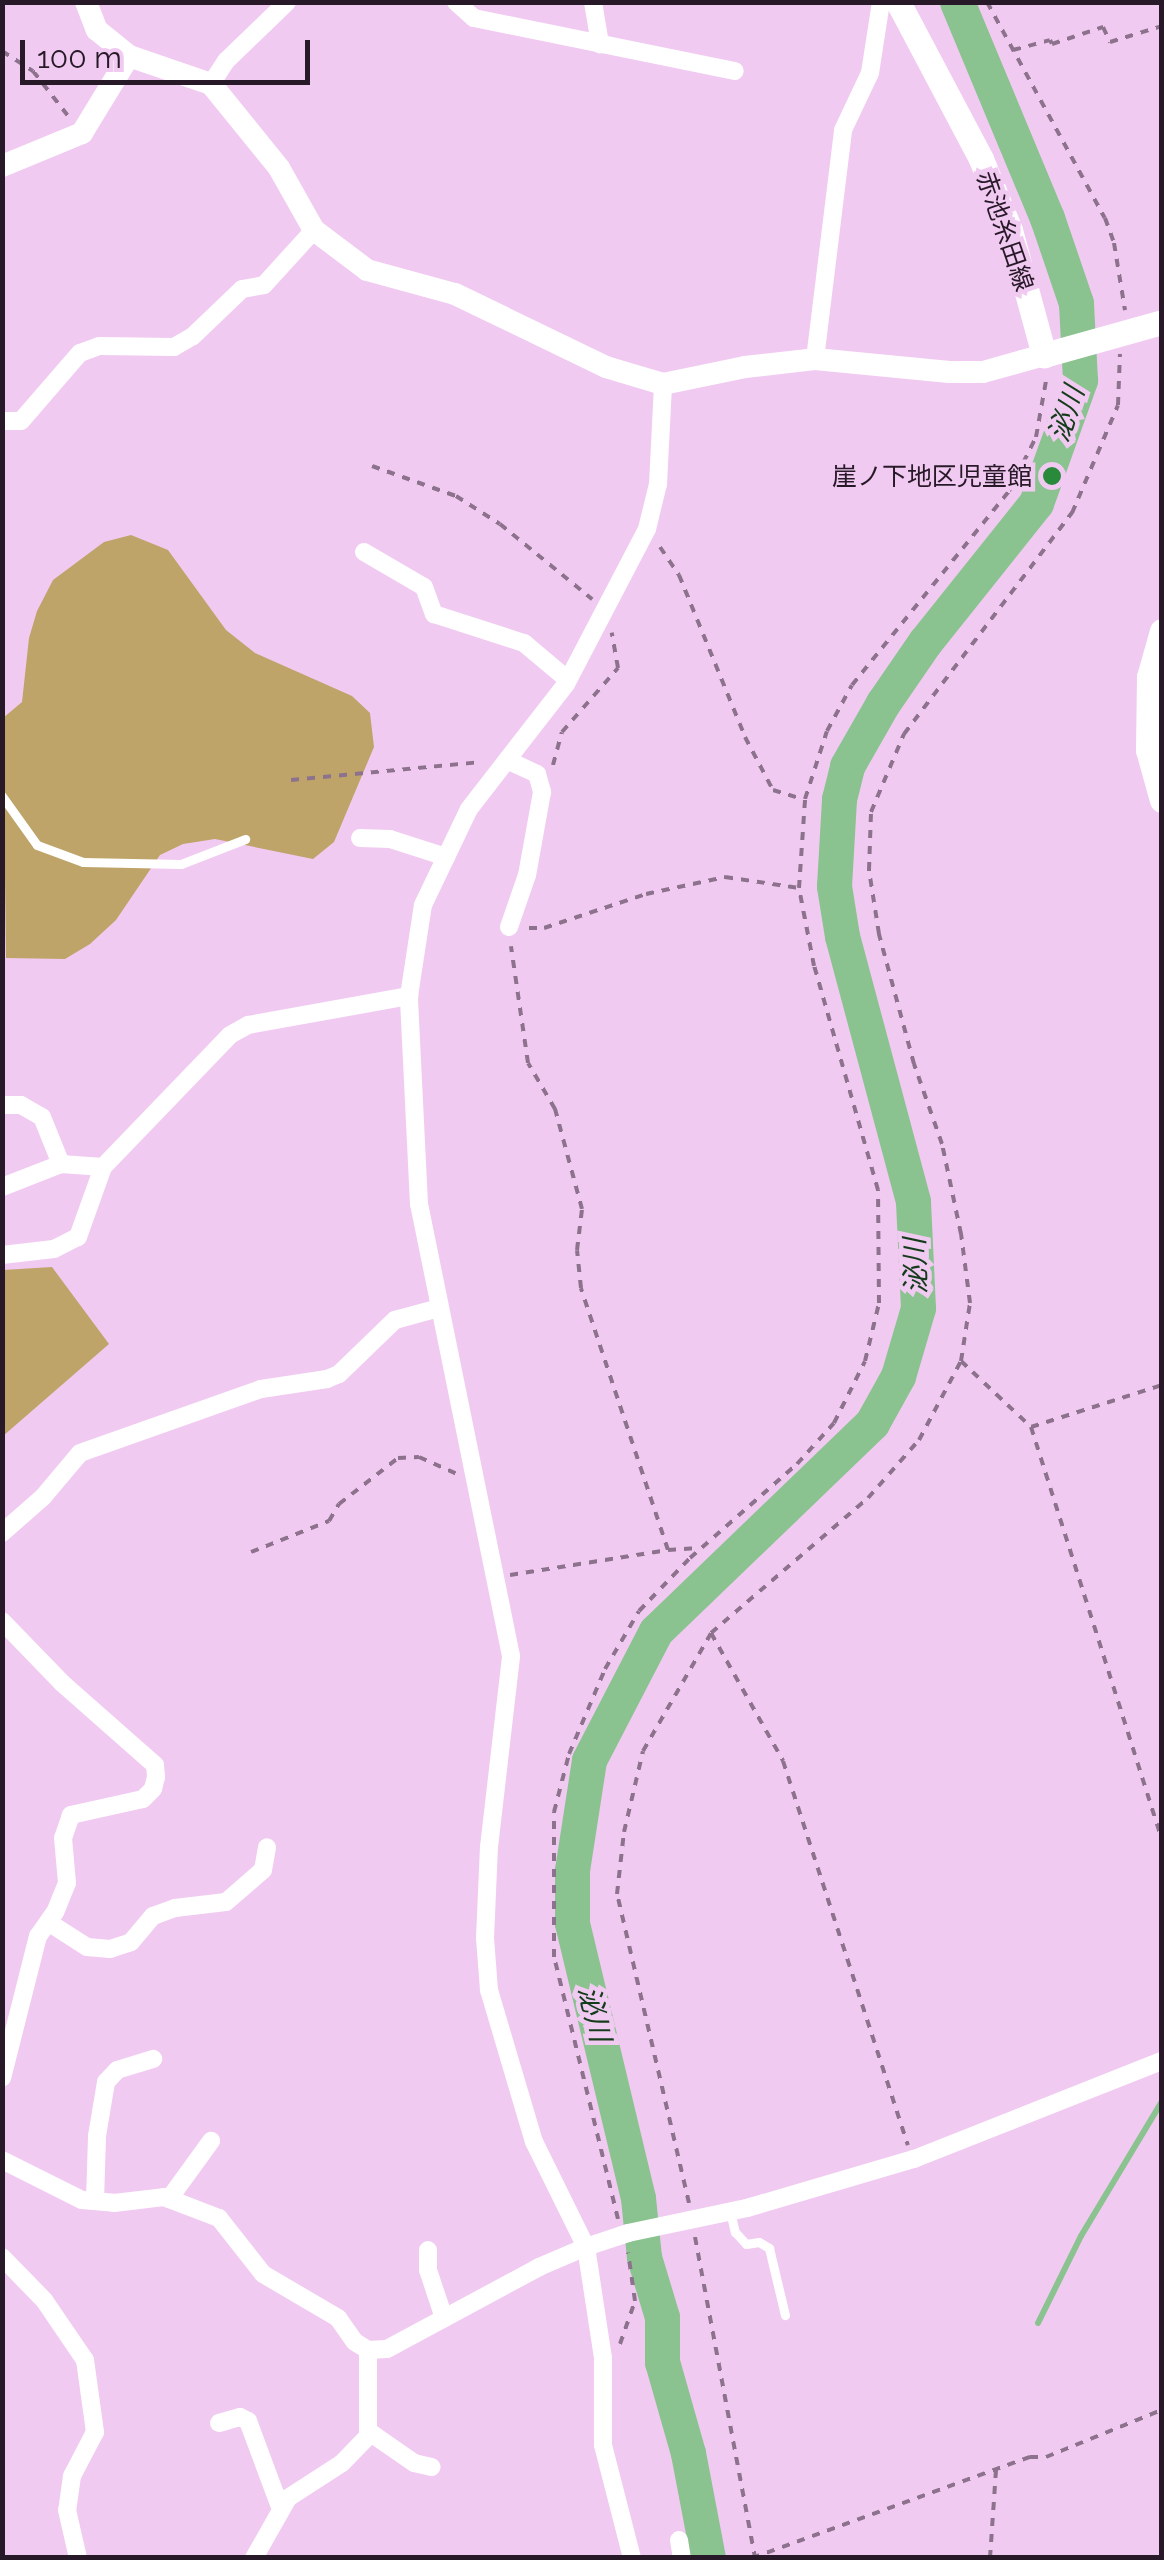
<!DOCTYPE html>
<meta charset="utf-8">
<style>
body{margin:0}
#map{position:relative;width:1164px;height:2560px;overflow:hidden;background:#f1caf1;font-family:Raleway,"Noto Sans JP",sans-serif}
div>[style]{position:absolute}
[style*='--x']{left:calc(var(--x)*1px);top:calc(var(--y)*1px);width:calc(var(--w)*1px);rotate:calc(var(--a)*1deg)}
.green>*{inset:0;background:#bea469}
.stream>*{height:6px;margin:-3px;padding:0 3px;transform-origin:3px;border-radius:3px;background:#8ac38f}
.river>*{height:35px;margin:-17.5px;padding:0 17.5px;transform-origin:17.5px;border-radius:17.5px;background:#8ac38f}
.path>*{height:4px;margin-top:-2px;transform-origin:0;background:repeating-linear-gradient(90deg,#8d728d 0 8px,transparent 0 16px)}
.service>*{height:9px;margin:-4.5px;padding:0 4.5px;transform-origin:4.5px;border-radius:4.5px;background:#fff}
.minor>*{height:18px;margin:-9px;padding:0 9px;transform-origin:9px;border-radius:9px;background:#fff}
.tertiary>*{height:22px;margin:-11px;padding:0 11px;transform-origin:11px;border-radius:11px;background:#fff}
.secondary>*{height:25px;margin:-12.5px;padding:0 12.5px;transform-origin:12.5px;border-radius:12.5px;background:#fff}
.dots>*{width:28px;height:28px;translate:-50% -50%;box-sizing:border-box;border:5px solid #f1caf1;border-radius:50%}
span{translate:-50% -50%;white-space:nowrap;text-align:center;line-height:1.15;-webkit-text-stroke:9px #f1caf1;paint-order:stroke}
.street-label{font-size:25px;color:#271927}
.poi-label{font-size:25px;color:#271927}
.right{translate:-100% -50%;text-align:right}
.water-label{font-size:28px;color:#143c1a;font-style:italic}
.frame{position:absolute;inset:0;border:5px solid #271927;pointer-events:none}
.scale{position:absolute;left:20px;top:40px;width:290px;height:45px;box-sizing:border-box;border:5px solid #271927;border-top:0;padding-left:12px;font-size:30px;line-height:35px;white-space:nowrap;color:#271927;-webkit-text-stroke:8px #f1caf1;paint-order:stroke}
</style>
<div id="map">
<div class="green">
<i style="clip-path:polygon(131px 535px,168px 550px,226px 630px,255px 653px,352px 696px,370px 713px,374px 747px,334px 842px,313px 859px,215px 839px,183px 844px,160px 855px,116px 920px,90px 944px,65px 959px,6px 958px,3px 718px,22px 702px,29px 638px,37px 611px,53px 580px,104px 542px)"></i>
<i style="clip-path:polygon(52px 1267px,109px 1344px,3px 1436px,3px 1270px)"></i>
</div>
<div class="stream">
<i style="--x:1038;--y:2323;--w:97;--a:-63.7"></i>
<i style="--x:1081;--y:2236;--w:157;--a:-59"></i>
</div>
<div class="river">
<i style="--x:708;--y:2558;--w:107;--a:-100.8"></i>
<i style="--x:688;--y:2453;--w:95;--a:-105.9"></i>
<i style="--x:662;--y:2362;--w:45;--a:-90"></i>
<i style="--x:662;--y:2317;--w:63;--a:-106.7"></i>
<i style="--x:644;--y:2257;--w:59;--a:-95.8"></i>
<i style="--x:638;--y:2198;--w:283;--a:-103.5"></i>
<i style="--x:572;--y:1923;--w:53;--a:-90"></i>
<i style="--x:572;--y:1870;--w:111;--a:-81.2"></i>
<i style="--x:589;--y:1760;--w:145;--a:-62.6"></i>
<i style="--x:656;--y:1631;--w:300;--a:-43.9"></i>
<i style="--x:872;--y:1423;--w:54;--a:-61"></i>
<i style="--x:898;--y:1376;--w:71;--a:-73.6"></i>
<i style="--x:918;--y:1308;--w:107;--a:-92.7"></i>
<i style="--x:913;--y:1201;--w:274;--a:-105"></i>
<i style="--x:842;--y:936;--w:51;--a:-99.1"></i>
<i style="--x:834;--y:886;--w:87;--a:-86.7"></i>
<i style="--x:839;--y:799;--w:34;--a:-76"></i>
<i style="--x:847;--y:766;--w:73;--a:-60.3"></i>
<i style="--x:883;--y:703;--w:74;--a:-55.5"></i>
<i style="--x:925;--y:642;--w:178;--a:-51.4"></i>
<i style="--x:1036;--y:503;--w:131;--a:-70.3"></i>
<i style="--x:1080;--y:380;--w:77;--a:-93"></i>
<i style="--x:1076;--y:303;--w:90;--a:-108.8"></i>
<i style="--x:1047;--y:218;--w:234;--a:-112.6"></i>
</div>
<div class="path">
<i style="--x:987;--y:2;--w:246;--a:61.4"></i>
<i style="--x:1105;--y:218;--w:27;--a:70"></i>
<i style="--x:1114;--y:243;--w:68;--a:80.7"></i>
<i style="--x:1013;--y:50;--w:38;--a:-15"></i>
<i style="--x:1050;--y:40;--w:4;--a:63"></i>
<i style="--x:1052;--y:44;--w:54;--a:-18.4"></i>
<i style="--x:1103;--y:27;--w:17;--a:65"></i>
<i style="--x:1110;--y:42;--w:54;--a:-17.1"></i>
<i style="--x:2;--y:51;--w:37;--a:33"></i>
<i style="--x:33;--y:71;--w:58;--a:52"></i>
<i style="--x:372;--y:466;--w:89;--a:19.7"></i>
<i style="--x:456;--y:496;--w:52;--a:32.5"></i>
<i style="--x:500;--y:524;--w:119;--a:39.2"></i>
<i style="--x:660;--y:547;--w:34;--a:56"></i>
<i style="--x:679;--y:575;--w:175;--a:67.8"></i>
<i style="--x:745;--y:737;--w:60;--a:62.2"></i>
<i style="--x:773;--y:790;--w:31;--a:17"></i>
<i style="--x:553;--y:765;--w:34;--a:-75"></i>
<i style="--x:562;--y:732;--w:85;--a:-48.8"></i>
<i style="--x:618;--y:668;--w:36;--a:-100"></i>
<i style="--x:291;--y:780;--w:190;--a:-5.4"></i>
<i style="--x:529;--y:928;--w:15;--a:0"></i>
<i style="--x:544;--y:928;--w:108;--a:-18.4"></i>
<i style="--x:646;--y:894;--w:81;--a:-12.1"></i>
<i style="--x:725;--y:877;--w:75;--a:8.5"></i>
<i style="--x:799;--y:888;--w:89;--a:-86.1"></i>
<i style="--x:805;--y:799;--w:71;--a:-72.1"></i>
<i style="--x:827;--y:731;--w:52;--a:-61.5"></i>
<i style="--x:852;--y:685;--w:250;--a:-51"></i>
<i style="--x:1009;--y:491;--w:60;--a:-63.4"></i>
<i style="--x:1036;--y:437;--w:63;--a:-79.9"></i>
<i style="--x:961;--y:1361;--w:96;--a:43.3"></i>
<i style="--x:1031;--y:1427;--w:434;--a:72.4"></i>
<i style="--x:1031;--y:1427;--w:138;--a:-17.8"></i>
<i style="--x:668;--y:1550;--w:30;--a:-4"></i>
<i style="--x:251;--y:1552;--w:84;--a:-21.7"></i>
<i style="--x:329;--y:1521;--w:20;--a:-60"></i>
<i style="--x:339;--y:1504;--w:75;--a:-37.9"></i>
<i style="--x:398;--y:1458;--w:21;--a:-3"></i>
<i style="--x:419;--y:1457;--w:42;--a:24.1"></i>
<i style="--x:510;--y:1575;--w:160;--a:-9"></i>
<i style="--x:668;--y:1550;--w:276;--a:-108.4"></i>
<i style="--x:581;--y:1288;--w:38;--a:-96"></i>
<i style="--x:577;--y:1250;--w:41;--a:-83"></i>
<i style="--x:582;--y:1209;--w:104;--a:-105.1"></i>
<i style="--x:555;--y:1109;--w:53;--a:-120.4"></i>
<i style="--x:528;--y:1063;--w:118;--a:-98.3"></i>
<i style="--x:711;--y:1633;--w:147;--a:60.6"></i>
<i style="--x:783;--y:1761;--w:404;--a:72"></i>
<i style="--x:689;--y:2203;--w:317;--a:-103.1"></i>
<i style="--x:617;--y:1894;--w:62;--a:-83.6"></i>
<i style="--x:624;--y:1832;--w:83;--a:-76.8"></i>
<i style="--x:643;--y:1751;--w:136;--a:-60"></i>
<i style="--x:711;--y:1633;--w:207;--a:-40.7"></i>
<i style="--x:868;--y:1498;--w:77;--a:-48.7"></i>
<i style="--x:919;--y:1440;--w:89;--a:-62"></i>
<i style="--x:961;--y:1361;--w:59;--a:-81.2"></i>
<i style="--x:970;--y:1303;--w:70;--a:-97.4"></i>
<i style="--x:961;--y:1234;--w:92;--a:-101.9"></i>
<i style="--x:942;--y:1144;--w:85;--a:-109.3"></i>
<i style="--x:914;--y:1064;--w:135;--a:-105.1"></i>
<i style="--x:879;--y:934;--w:65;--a:-98.9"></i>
<i style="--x:869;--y:870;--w:58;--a:-88"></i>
<i style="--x:871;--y:812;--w:85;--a:-67.1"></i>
<i style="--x:904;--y:734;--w:278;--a:-52.8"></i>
<i style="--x:1072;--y:513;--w:117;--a:-66.9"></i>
<i style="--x:1118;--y:405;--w:51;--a:-87.8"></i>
<i style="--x:618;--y:2219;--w:270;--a:-103.7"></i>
<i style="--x:554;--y:1957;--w:145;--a:-90"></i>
<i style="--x:554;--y:1812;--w:60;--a:-75.5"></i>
<i style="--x:569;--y:1754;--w:92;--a:-67"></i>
<i style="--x:605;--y:1669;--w:67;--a:-59.6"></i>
<i style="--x:639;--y:1611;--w:74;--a:-46.1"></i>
<i style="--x:690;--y:1558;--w:142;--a:-41.3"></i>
<i style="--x:797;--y:1464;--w:55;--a:-47.9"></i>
<i style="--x:834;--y:1423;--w:69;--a:-63.4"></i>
<i style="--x:865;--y:1361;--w:60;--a:-76.4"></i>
<i style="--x:879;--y:1303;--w:113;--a:-90.5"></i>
<i style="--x:878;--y:1190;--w:233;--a:-105.9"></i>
<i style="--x:814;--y:966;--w:79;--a:-100.9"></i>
<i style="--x:695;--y:2237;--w:327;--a:79.4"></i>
<i style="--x:620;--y:2344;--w:46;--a:-70.8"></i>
<i style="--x:635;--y:2301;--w:49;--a:-98.1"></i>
<i style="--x:752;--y:2558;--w:296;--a:-20"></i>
<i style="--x:1030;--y:2457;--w:16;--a:0"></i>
<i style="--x:1046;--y:2457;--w:125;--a:-22.1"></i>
<i style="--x:990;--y:2558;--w:88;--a:-86.1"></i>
</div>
<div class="service">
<i style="--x:2;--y:796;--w:60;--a:54.5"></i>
<i style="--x:37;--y:845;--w:49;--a:20.3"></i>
<i style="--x:83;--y:862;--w:98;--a:1.2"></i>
<i style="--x:181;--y:864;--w:69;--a:-21.3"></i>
<i style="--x:730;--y:2211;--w:22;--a:77"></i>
<i style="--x:735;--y:2232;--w:16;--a:47"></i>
<i style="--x:746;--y:2244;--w:13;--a:-9"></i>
<i style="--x:759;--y:2242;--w:12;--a:31"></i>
<i style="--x:769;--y:2248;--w:69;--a:76.6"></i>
</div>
<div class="minor">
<i style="--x:456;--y:2;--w:24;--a:42"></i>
<i style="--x:474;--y:18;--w:266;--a:11.5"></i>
<i style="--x:593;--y:2;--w:43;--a:80.5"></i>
<i style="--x:211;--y:84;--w:27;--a:-57"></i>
<i style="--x:226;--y:61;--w:85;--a:-44"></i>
<i style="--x:815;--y:359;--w:231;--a:-83"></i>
<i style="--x:843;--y:130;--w:63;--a:-64.7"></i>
<i style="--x:870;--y:73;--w:72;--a:-81.2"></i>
<i style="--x:2;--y:421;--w:19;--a:0"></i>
<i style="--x:21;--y:421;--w:90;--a:-49.1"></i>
<i style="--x:80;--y:353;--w:20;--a:-20"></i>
<i style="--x:99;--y:346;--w:75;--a:0.8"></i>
<i style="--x:174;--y:347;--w:22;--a:-30"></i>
<i style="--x:193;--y:336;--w:68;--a:-43.8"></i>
<i style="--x:242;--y:289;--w:22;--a:-10"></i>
<i style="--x:264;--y:285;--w:74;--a:-47.7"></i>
<i style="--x:364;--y:552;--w:69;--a:30.3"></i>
<i style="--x:424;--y:587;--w:29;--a:70"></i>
<i style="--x:434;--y:614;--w:95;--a:17.9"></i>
<i style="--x:524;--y:643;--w:57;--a:40.1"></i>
<i style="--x:507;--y:760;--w:33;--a:25"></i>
<i style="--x:537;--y:774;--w:19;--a:74"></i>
<i style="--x:542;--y:792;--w:84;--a:100.2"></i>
<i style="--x:527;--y:875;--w:55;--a:109.1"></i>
<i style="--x:360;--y:838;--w:30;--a:2"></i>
<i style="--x:390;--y:839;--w:59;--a:17.8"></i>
<i style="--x:2;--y:1105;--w:19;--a:0"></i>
<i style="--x:21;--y:1105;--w:24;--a:30"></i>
<i style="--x:42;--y:1117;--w:51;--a:68"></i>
<i style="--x:2;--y:1187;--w:63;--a:-21.3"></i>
<i style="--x:61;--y:1164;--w:42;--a:4.1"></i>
<i style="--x:2;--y:1255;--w:52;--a:-6.6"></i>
<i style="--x:54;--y:1249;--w:27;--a:-27"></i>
<i style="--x:78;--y:1237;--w:74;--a:-70.3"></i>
<i style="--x:103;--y:1167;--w:183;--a:-46.1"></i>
<i style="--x:230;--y:1035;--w:21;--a:-29"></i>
<i style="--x:248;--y:1025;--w:164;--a:-10.2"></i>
<i style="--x:2;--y:1533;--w:55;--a:-41.3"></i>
<i style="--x:43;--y:1497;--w:57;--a:-49.9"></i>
<i style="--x:80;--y:1453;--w:192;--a:-19.5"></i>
<i style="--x:261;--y:1389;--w:67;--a:-8.6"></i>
<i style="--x:327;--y:1379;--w:13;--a:-23"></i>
<i style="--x:339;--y:1374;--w:78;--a:-44"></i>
<i style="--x:395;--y:1320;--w:46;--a:-15.3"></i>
<i style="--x:2;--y:1621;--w:86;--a:45.9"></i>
<i style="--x:62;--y:1683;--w:124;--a:41.4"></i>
<i style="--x:155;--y:1765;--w:12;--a:85"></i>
<i style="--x:156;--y:1777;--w:12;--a:104"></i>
<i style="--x:153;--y:1789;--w:14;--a:135"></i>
<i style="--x:143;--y:1799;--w:74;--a:167.5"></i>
<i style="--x:71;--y:1815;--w:24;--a:109"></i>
<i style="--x:63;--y:1838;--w:45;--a:84.9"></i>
<i style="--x:67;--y:1883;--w:31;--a:112"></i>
<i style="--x:55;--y:1912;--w:29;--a:125"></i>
<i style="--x:38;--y:1936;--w:146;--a:104.2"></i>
<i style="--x:48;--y:1922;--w:46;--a:32.7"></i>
<i style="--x:87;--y:1947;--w:23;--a:5"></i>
<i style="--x:110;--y:1949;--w:22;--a:-18"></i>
<i style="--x:131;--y:1942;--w:34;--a:-50"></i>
<i style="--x:153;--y:1916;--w:23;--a:-20"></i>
<i style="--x:175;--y:1908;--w:51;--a:-6.7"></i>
<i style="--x:226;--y:1902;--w:49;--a:-40.9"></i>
<i style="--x:263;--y:1870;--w:23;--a:-80"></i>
<i style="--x:2;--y:2160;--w:89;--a:26.6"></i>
<i style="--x:82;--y:2200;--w:32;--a:5"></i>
<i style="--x:114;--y:2203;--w:50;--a:-6.8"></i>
<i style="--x:164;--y:2197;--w:59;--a:20.9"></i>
<i style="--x:219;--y:2218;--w:71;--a:51.8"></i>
<i style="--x:263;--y:2274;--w:87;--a:30.4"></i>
<i style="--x:338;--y:2318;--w:29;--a:55"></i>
<i style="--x:355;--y:2342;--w:15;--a:32"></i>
<i style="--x:368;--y:2350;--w:19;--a:-3"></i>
<i style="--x:387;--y:2349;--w:173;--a:-28.3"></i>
<i style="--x:539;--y:2267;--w:51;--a:-23.1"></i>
<i style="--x:586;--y:2247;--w:44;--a:-18.4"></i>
<i style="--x:628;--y:2233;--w:122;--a:-11.9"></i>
<i style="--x:747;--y:2208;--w:174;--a:-16.4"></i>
<i style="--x:914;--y:2159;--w:267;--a:-21.6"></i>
<i style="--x:169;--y:2199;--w:72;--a:-54.1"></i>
<i style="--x:95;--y:2201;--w:65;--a:-88.2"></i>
<i style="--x:97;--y:2136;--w:55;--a:-80.5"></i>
<i style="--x:106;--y:2082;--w:16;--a:-47"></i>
<i style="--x:117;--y:2070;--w:38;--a:-17"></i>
<i style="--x:428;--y:2250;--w:20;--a:90"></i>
<i style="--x:428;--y:2270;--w:51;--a:71.6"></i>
<i style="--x:2;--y:2257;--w:60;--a:45.7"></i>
<i style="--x:44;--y:2300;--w:73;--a:55.7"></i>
<i style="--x:85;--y:2360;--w:73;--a:82.1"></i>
<i style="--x:95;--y:2432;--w:50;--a:117.6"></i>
<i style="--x:72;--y:2476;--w:34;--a:98"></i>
<i style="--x:67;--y:2510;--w:49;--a:77.1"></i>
<i style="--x:219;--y:2423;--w:22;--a:-16"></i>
<i style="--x:240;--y:2417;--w:9;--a:27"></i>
<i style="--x:248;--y:2421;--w:92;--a:69.6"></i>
<i style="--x:368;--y:2431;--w:56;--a:34.8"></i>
<i style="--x:414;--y:2463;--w:18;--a:13"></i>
<i style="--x:679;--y:2540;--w:18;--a:81"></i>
<i style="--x:254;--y:2558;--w:69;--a:-60.5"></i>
<i style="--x:288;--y:2498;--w:64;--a:-32.9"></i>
<i style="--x:342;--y:2463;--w:37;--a:-46"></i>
<i style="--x:368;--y:2436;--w:86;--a:-90"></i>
<i style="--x:632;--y:2558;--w:117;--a:-104.4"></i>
<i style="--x:603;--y:2445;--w:87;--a:-90"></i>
<i style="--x:603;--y:2358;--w:112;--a:-98.7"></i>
<i style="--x:586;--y:2247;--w:117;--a:-116.3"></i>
<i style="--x:534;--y:2142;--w:159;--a:-106.5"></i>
<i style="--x:489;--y:1990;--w:52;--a:-94.4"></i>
<i style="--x:485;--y:1938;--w:91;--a:-87.5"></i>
<i style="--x:489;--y:1847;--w:192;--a:-83.4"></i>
<i style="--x:511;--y:1656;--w:461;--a:-101.5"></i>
<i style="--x:419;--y:1204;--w:208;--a:-92.8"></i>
<i style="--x:409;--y:996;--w:92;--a:-81.3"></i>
<i style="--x:423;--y:905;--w:106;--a:-64.4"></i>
<i style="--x:469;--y:809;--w:158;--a:-52.2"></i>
<i style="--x:566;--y:684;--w:175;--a:-62.4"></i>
<i style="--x:647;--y:529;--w:46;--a:-76.3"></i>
<i style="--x:658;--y:484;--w:100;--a:-87.1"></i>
</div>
<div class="tertiary">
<i style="--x:86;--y:2;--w:30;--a:69"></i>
<i style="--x:97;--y:30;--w:41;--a:39.1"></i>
<i style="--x:129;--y:56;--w:87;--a:18.9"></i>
<i style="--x:211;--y:84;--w:108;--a:51"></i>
<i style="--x:279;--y:168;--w:71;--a:60.6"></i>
<i style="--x:314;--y:230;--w:66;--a:37"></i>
<i style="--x:367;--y:270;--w:91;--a:15.3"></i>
<i style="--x:455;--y:294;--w:168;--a:25.8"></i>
<i style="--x:606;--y:367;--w:59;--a:16.6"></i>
<i style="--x:663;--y:384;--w:84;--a:-11.7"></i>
<i style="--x:745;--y:367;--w:70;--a:-6.5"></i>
<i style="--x:815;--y:359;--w:135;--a:5.5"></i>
<i style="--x:949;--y:372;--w:34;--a:0"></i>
<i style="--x:983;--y:372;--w:63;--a:-15.6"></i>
<i style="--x:2;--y:166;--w:87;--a:-22.4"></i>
<i style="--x:82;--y:133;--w:90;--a:-58.6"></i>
</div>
<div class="secondary">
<i style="--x:898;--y:2;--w:178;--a:62.1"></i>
<i style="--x:981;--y:159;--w:77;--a:67.8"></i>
<i style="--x:1010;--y:230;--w:130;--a:74.8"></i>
<i style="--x:1044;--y:355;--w:123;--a:-15.6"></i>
<i style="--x:1162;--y:631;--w:48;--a:105.8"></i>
<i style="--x:1149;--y:677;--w:73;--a:90.8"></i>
<i style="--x:1148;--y:750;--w:52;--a:74.4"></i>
</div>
<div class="dots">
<i style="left:1052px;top:476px;background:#2a8a3c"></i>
</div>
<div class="street-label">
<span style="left:1005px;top:231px;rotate:71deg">赤池糸田線</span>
</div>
<div class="poi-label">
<span class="right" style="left:1032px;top:476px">崖ノ下地区児童館</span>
</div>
<div class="water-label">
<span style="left:1067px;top:414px;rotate:-72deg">泌川</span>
<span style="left:916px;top:1266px;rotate:-92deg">泌川</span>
<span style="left:594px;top:2014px;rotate:76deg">泌川</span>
</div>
<div class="frame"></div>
<div class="scale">100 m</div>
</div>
